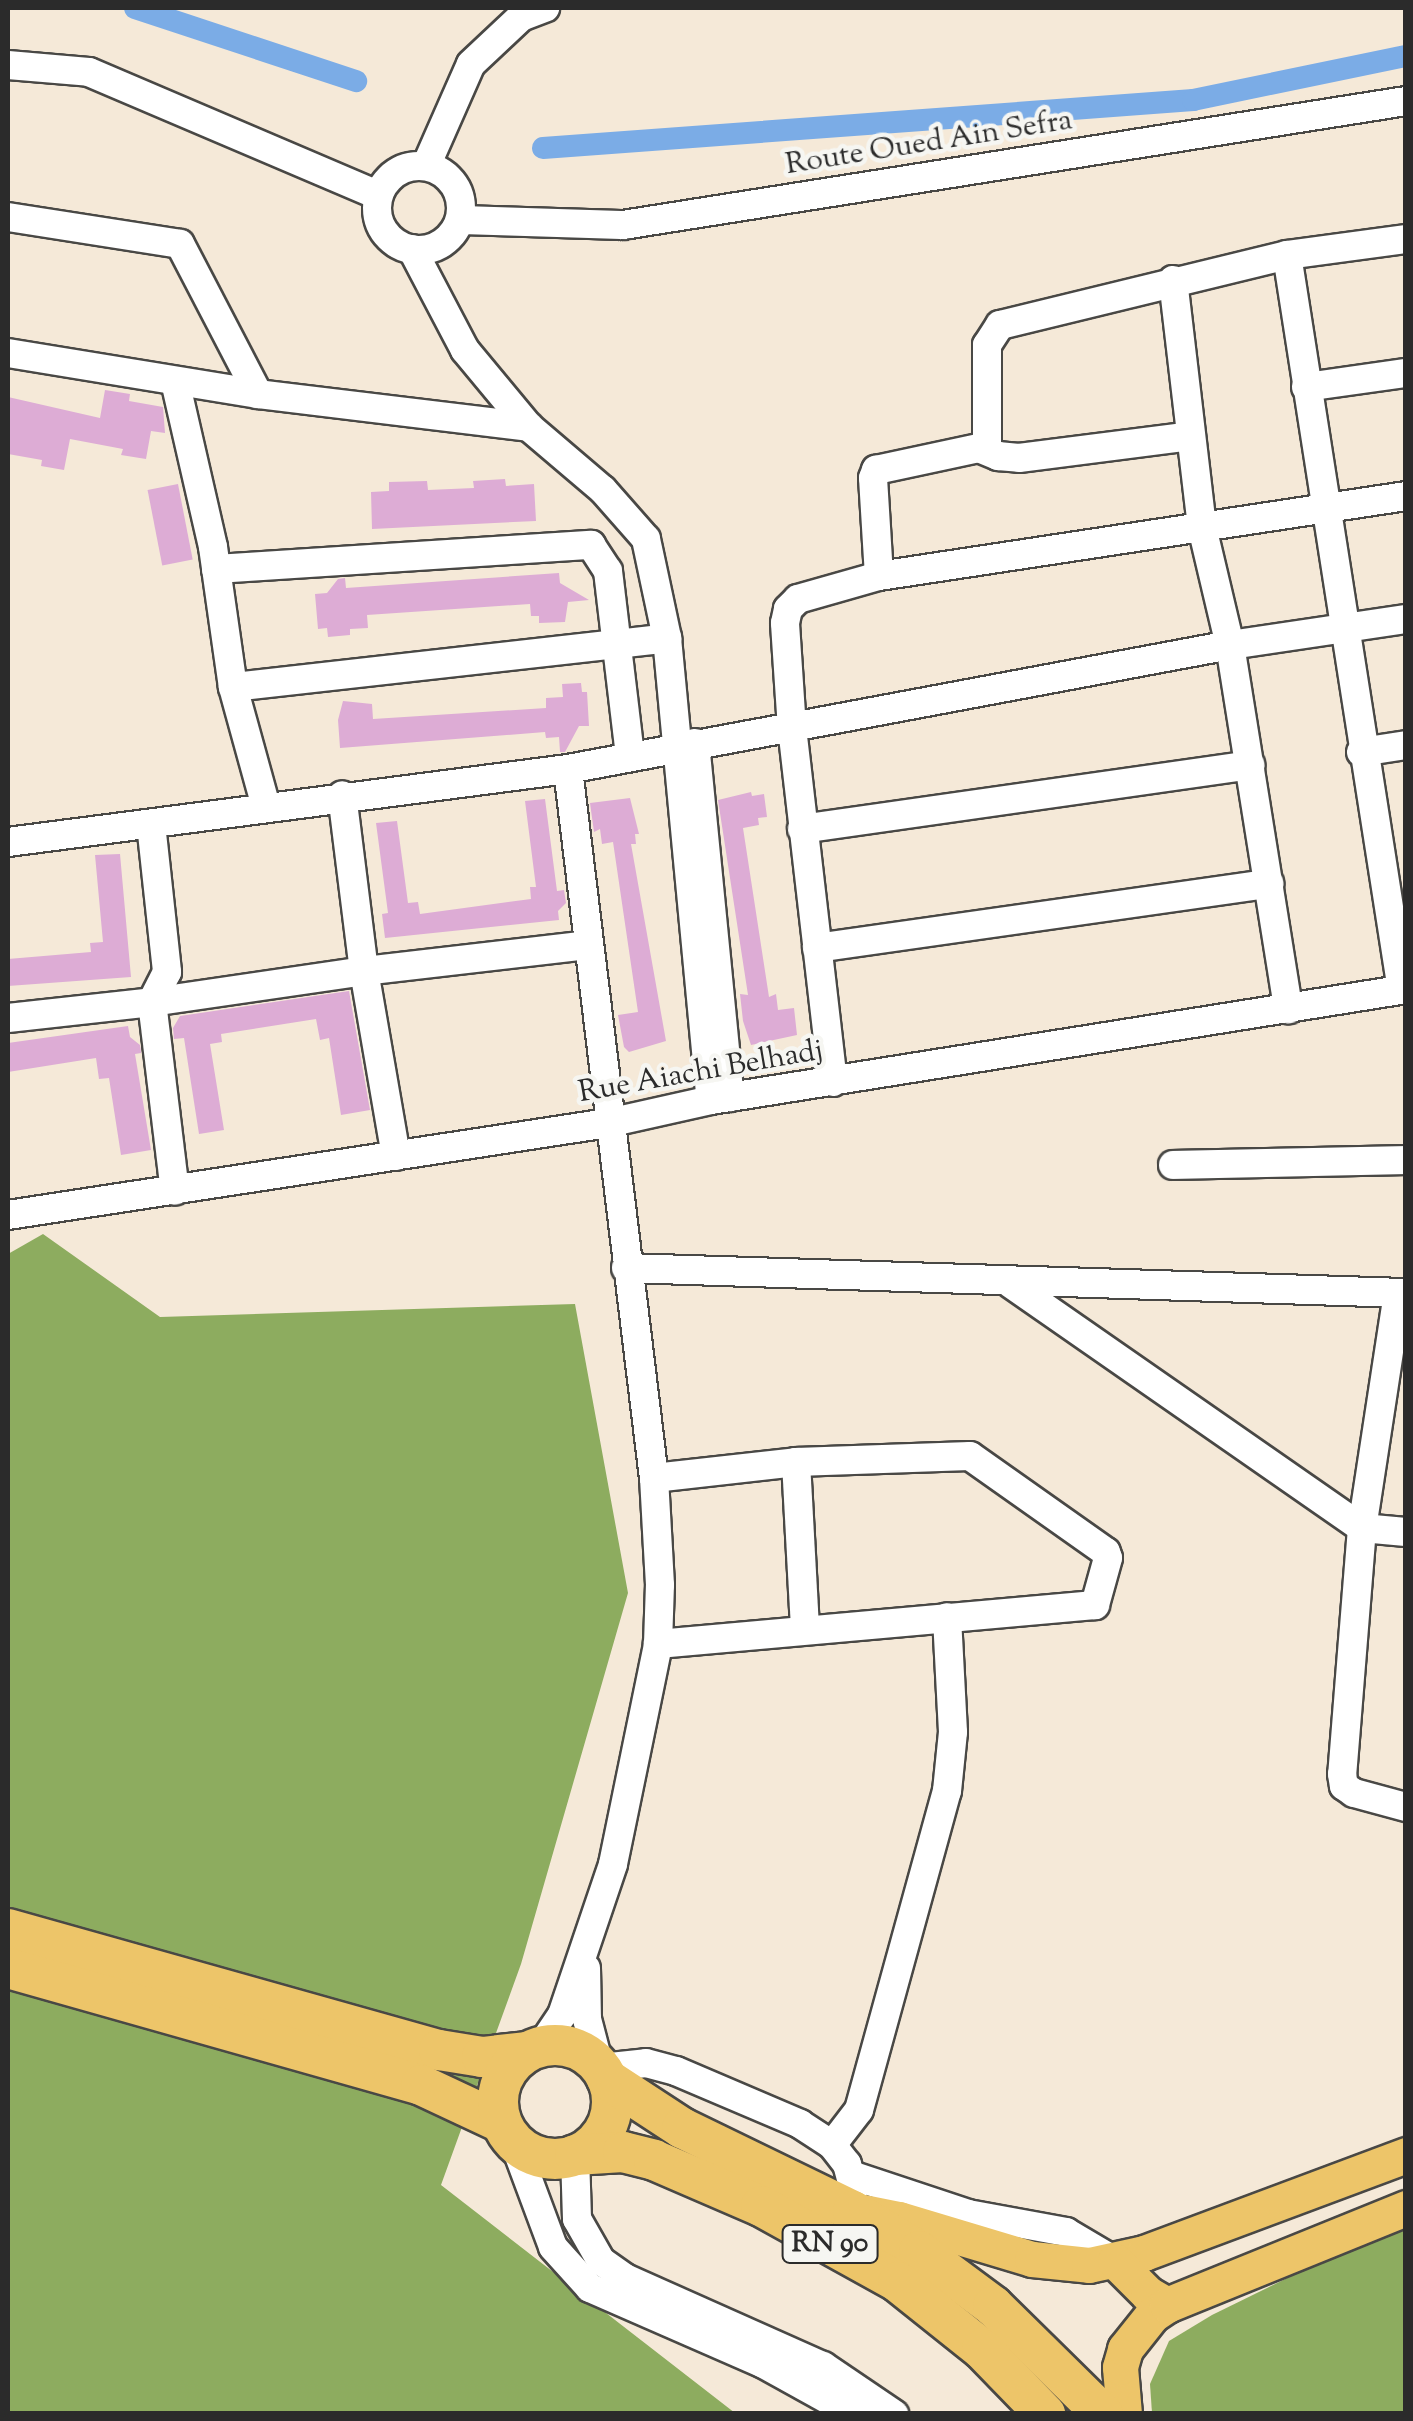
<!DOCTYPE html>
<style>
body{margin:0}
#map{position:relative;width:1413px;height:2421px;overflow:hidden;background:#f5e9d8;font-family:"Sorts Mill Goudy",serif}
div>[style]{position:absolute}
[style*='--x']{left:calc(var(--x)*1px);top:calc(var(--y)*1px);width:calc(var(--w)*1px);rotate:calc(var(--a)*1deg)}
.forest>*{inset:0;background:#8dac5f}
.canal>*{height:22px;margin:-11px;padding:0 11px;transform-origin:11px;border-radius:11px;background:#7bace6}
.building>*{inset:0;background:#ddacd5;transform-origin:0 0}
.roads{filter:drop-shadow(2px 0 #494845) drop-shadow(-2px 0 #494845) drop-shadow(0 2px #494845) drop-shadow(0 -2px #494845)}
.minor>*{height:28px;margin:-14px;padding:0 14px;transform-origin:14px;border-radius:14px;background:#fff}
.minor>.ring{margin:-14px;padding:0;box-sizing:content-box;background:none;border:28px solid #fff;border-radius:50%}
.major>*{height:35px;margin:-17.5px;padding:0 17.5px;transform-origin:17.5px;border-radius:17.5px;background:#edc569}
.highway>*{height:40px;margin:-20px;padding:0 20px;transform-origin:20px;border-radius:20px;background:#edc569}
.highway>.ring{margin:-20px;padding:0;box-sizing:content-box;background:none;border:40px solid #edc569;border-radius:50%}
span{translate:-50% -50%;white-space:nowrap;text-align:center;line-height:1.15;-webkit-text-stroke:9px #f6f6f2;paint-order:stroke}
.shield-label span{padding:2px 8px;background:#f6f6f2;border:2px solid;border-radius:8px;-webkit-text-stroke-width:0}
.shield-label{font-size:28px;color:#2b2b2b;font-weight:700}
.street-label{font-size:30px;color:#2b2b2b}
.frame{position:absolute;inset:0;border:10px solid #2b2b2b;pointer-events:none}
</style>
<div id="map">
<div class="forest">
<i style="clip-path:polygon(43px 1234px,160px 1317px,575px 1304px,628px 1593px,521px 1964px,441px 2185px,735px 2413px,8px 2414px,8px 1254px)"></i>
<i style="clip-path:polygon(1405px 2230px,1405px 2413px,1152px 2413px,1150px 2384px,1169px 2341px,1212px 2315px,1318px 2263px)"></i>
</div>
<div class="canal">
<i style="--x:135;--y:8;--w:233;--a:18.3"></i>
<i style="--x:543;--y:148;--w:652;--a:-4.22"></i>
<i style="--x:1193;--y:100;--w:217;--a:-11.7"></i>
</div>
<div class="building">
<i style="clip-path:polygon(105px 390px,130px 394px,129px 401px,163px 407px,165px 433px,151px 431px,146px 459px,121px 455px,123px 449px,70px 439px,64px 470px,41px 466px,42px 460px,8px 454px,8px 397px,100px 418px)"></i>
<i style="clip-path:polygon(505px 479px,506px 486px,534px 484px,536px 521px,372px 529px,371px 492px,389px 491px,389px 482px,427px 481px,428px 490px,474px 488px,473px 481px)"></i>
<i style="left:178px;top:484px;width:77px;height:31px;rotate:79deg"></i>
<i style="clip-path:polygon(559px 573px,560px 583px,589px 600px,568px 602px,565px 622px,539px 623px,539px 616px,531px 616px,530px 604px,367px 615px,368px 628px,350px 629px,350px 635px,328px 637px,327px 628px,318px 629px,315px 594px,327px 593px,338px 579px,345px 578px,346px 588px)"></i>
<i style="clip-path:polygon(581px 683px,582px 692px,587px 692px,589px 726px,579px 726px,565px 752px,560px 752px,559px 737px,546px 738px,545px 732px,340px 748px,338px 720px,343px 701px,372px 704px,373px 719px,546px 708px,546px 698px,563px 697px,562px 684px)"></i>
<i style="clip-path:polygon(751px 792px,752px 796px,764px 794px,767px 817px,758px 818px,759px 825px,743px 828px,769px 997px,776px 994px,778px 1010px,794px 1008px,797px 1035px,751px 1045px,743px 1021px,740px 994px,748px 995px,718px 800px)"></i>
<i style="clip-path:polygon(630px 798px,639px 834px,635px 834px,636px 844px,631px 844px,666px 1041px,629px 1052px,624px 1047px,618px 1015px,638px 1012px,613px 842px,602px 844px,600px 829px,594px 832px,590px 803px)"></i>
<i style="clip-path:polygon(545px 799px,557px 891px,564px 890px,566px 903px,558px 911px,559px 920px,385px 938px,382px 914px,388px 913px,376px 823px,397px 821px,408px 903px,418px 902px,420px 914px,531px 899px,530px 887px,536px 887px,525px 801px)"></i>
<i style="clip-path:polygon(120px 854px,131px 977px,8px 986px,8px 959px,91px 952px,90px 943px,103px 942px,95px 855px)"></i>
<i style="clip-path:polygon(349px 991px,370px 1110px,341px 1115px,329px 1038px,320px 1040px,316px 1019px,221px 1034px,222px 1042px,210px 1044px,224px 1130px,199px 1134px,184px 1038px,174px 1039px,173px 1028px,180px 1016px)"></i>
<i style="clip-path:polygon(128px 1026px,130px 1037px,140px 1045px,141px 1053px,135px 1054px,151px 1150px,121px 1155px,109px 1078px,99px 1079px,96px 1058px,8px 1072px,8px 1043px)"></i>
</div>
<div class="roads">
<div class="minor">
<i style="--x:8;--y:65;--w:81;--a:4.9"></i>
<i style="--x:89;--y:72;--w:314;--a:23.1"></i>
<i class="ring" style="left:377px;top:166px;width:56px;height:56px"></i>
<i style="--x:426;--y:166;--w:111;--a:-66.2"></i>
<i style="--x:471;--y:64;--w:69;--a:-43.2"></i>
<i style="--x:521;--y:17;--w:26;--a:-21"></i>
<i style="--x:8;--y:217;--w:174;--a:8.9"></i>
<i style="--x:180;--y:244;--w:169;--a:62.5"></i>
<i style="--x:460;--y:220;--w:163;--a:1.8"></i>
<i style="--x:623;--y:225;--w:793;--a:-9"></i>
<i style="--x:412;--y:249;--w:114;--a:62.3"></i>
<i style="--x:465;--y:350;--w:100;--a:50.3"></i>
<i style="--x:529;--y:427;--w:97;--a:40.4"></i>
<i style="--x:603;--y:490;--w:65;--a:48.7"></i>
<i style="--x:646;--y:539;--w:101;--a:78"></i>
<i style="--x:667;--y:638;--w:464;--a:84.6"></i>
<i style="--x:1287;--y:255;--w:744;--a:81.11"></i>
<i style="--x:1173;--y:280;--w:249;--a:83.3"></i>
<i style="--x:1202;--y:527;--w:121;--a:76.7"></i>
<i style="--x:1230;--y:645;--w:369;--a:80.9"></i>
<i style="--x:8;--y:353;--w:253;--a:9.3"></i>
<i style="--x:258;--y:394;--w:273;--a:6.9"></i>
<i style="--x:175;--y:381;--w:170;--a:77.1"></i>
<i style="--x:213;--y:547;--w:141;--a:81.9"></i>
<i style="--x:233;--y:687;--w:124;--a:74.6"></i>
<i style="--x:1306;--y:387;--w:101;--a:-8"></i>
<i style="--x:979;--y:448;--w:21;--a:23"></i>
<i style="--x:998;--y:456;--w:21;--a:5"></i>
<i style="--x:1019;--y:458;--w:173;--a:-7.3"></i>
<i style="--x:216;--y:569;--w:376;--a:-3.7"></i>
<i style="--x:591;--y:545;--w:31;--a:57"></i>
<i style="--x:608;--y:571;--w:186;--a:83.2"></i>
<i style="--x:879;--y:576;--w:98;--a:-93.5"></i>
<i style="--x:873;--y:478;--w:9;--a:-69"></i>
<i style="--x:876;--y:470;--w:105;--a:-12.1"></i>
<i style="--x:979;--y:448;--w:10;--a:-37"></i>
<i style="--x:987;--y:442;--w:97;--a:-90"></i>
<i style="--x:987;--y:345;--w:24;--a:-57"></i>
<i style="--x:1000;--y:325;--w:295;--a:-13.7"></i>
<i style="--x:1287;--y:255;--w:120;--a:-7.7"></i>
<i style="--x:233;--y:687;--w:437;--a:-6.4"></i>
<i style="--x:695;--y:743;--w:356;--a:84.4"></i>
<i style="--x:1361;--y:752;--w:46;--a:-8.8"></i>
<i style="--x:151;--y:824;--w:149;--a:83.8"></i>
<i style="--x:167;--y:972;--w:34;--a:117"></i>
<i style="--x:152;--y:1002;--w:214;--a:-8.3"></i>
<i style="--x:364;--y:971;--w:177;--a:-97.1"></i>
<i style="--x:802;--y:829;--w:453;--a:-8.1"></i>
<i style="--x:8;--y:842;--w:565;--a:-7.43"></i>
<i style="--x:568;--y:769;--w:674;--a:-10.61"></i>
<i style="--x:1230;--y:645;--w:178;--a:-8.4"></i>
<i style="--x:817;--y:948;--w:457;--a:-8.1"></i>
<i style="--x:8;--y:1018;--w:145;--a:-6.3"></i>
<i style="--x:152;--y:1002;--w:190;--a:83.1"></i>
<i style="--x:833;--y:1082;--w:355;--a:-96.6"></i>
<i style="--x:792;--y:729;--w:106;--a:-93.8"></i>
<i style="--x:785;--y:623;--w:14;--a:-78"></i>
<i style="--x:788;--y:609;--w:14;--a:-45"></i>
<i style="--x:798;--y:599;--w:84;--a:-15.9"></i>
<i style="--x:879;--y:576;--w:533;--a:-8.63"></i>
<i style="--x:396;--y:1156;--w:188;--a:-99.8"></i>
<i style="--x:364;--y:971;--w:226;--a:-6.6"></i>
<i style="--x:1173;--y:1165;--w:233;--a:-1.2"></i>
<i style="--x:8;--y:1215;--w:607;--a:-8.72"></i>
<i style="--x:608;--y:1123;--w:106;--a:-12.6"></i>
<i style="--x:711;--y:1100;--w:704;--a:-9.07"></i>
<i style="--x:626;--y:1268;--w:780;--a:1.84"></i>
<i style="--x:1011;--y:1284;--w:427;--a:34.8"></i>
<i style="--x:1362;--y:1528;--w:44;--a:5.2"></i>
<i style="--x:1398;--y:1293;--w:238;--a:98.7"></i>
<i style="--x:1362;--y:1528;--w:247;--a:94.6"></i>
<i style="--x:1342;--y:1774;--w:12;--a:81"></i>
<i style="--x:1344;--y:1786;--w:12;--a:35"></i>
<i style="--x:1354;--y:1793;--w:54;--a:15.1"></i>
<i style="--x:796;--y:1462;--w:166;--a:86.9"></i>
<i style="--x:654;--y:1478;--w:143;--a:-6.4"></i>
<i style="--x:796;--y:1462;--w:174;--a:-2"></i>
<i style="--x:970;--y:1456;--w:166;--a:35.2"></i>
<i style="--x:1106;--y:1552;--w:6;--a:72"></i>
<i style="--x:1108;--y:1558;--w:49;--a:105.5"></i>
<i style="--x:1095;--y:1605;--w:439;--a:174.9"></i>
<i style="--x:586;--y:1968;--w:51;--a:88.9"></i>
<i style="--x:587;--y:2019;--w:48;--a:75.4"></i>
<i style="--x:541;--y:2046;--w:37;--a:-56"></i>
<i style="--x:562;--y:2015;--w:159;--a:-71.3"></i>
<i style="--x:613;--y:1864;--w:225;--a:-78.4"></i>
<i style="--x:658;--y:1644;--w:59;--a:-88.1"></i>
<i style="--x:660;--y:1585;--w:107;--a:-93.2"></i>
<i style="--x:654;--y:1478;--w:714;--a:-96.92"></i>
<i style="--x:601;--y:2068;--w:45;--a:-6.3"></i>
<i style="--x:646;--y:2063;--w:31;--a:15"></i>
<i style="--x:676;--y:2071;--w:135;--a:23.1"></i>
<i style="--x:800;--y:2124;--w:38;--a:33"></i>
<i style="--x:832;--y:2145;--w:24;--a:52"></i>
<i style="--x:847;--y:2164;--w:24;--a:75"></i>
<i style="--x:853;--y:2187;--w:23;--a:95"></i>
<i style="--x:514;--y:2142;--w:112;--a:69.6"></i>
<i style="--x:553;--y:2247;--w:55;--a:47.9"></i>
<i style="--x:590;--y:2288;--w:188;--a:23.6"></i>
<i style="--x:762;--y:2363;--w:105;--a:29"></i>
<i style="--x:832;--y:2145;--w:44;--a:-52.4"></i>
<i style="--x:859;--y:2110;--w:331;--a:-74.6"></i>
<i style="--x:947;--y:1791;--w:59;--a:-84.2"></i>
<i style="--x:953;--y:1732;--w:115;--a:-93"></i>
<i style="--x:575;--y:2155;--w:64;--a:88.2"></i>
<i style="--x:577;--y:2219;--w:48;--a:60.3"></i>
<i style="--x:601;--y:2261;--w:29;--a:35"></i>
<i style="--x:625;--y:2278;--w:217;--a:24"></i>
<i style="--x:823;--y:2366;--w:86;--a:34.1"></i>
<i style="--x:851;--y:2175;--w:123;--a:18.4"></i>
<i style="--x:968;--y:2214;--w:100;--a:10.4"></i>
<i style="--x:1066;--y:2232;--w:57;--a:30.6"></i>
</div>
<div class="major">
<i style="--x:863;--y:2212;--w:37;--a:11"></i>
<i style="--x:899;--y:2219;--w:139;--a:16.7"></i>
<i style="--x:1032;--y:2259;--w:57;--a:6"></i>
<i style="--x:1089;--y:2265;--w:56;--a:-12.3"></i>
<i style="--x:1144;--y:2253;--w:280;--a:-20.5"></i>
<i style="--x:1115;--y:2261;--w:47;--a:45"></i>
<i style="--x:1148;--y:2294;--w:22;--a:30"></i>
<i style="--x:1124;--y:2414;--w:47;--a:-94.9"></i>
<i style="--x:1120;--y:2367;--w:19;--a:-74"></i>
<i style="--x:1125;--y:2349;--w:43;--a:-51.5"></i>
<i style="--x:1152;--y:2315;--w:18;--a:-34"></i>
<i style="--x:1167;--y:2305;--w:258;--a:-22.1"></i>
</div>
<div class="highway">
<i style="--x:8;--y:1929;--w:448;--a:15.7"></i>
<i style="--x:439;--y:2050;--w:44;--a:9.2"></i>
<i style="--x:482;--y:2057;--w:44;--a:-6.5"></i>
<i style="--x:8;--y:1968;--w:429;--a:15.8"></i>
<i style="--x:421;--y:2085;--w:89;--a:25.1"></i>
<i class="ring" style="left:498px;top:2045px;width:74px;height:74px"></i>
<i style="--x:607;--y:2079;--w:90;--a:33.2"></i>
<i style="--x:682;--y:2128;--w:190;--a:25.9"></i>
<i style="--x:853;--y:2211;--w:77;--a:31.2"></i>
<i style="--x:919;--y:2251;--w:92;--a:36.6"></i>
<i style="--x:993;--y:2306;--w:154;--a:44.5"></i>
<i style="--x:575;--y:2155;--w:48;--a:-3.6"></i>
<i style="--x:623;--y:2152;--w:32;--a:14"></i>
<i style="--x:654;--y:2160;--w:116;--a:23.3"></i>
<i style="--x:761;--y:2206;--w:157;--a:29"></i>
<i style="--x:898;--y:2282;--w:107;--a:38.6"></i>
<i style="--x:982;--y:2349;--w:91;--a:45.9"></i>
</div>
</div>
<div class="shield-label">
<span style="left:830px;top:2244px">RN 90</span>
</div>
<div class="street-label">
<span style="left:929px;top:144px;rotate:-9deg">Route Oued Ain Sefra</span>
<span style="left:701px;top:1073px;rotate:-10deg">Rue Aiachi Belhadj</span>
</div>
<div class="frame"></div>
</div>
